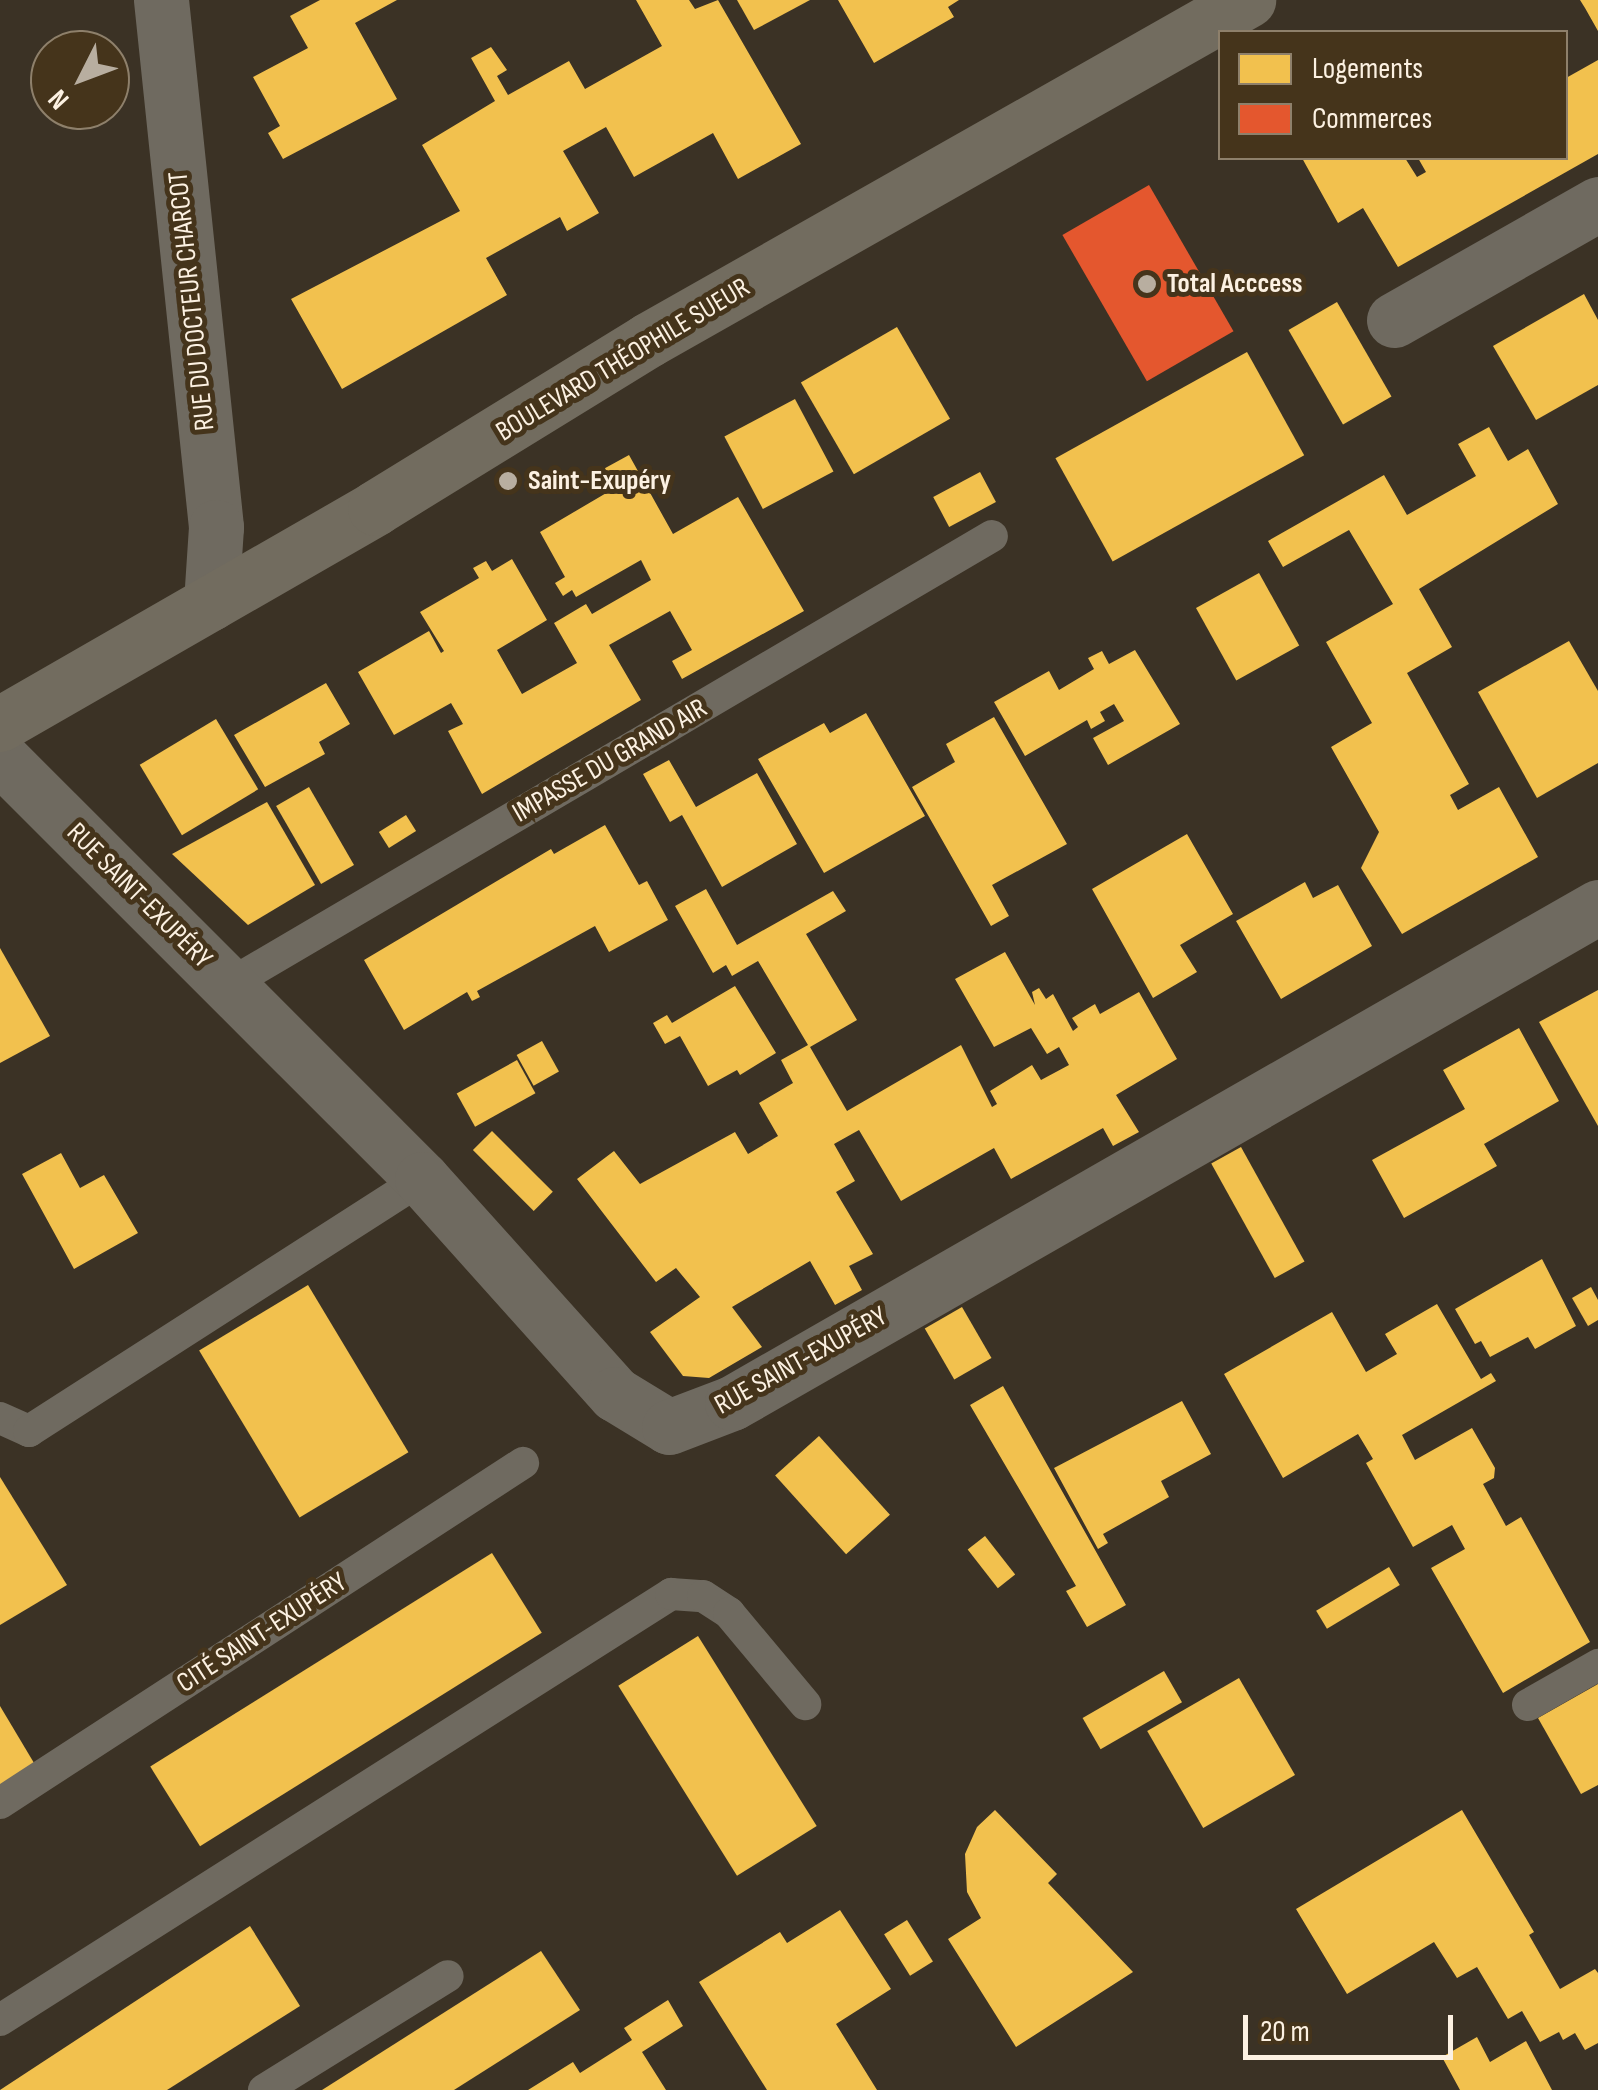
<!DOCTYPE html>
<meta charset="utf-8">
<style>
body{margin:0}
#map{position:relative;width:1598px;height:2090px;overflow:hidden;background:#3b3225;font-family:"Sofia Sans Condensed",sans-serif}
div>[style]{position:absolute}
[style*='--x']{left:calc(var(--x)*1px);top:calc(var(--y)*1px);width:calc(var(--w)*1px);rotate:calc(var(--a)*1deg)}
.homes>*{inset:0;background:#f2c14e;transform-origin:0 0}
.shops>*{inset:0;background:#e4572e;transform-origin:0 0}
.lane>*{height:32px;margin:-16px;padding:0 16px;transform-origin:16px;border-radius:16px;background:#6f6a60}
.street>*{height:55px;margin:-27.5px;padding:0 27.5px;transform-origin:27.5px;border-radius:27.5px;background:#6f6a60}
.secondary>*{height:55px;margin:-27.5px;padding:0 27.5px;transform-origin:27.5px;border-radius:27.5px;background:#726c5f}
.dots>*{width:28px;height:28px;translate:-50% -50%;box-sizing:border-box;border:5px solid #45341b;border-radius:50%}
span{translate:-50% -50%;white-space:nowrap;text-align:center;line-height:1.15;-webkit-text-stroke:10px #45341b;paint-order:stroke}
.poi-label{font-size:28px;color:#fcf1e2;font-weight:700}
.left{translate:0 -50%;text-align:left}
.street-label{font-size:28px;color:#fcf1e2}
.legend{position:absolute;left:1218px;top:30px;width:350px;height:130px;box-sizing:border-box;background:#45341b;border:2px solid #8e806b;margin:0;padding:12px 18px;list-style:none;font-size:30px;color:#fcf1e2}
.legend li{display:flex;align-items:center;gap:20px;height:50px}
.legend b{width:50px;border:2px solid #8e806b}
.north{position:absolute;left:30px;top:30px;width:100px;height:100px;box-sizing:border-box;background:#45341b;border:2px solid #8e806b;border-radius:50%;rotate:228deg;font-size:28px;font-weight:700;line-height:40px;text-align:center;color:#fcf1e2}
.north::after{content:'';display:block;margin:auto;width:35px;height:45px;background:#b8aea0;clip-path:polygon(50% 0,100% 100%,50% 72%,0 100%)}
.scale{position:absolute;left:1243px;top:2015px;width:210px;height:45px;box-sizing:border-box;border:5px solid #fcf1e2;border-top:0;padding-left:12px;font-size:30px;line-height:35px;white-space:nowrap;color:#fcf1e2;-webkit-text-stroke:8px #45341b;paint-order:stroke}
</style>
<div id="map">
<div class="homes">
<i style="clip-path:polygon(320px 0,397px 0,355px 23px,397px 99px,283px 159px,268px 133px,280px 126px,253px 77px,308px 48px,290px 16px)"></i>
<i style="clip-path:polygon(636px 0,689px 0,695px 9px,718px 0,801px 144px,738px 179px,713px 133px,634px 177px,606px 127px,563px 151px,599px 213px,567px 231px,560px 217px,486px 258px,507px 295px,342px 389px,291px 299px,460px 211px,422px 145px,495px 101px,471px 58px,491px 47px,507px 70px,497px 76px,508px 95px,569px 61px,585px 89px,662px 46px)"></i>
<i style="clip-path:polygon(737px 0,810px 0,754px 30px)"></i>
<i style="clip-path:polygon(838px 0,959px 0,948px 7px,954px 17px,874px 63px)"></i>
<i style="clip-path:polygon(1580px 0,1598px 0,1598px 31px,1585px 8px)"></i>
<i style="clip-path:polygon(1598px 60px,1598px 154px,1398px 267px,1363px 208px,1338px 223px,1302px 158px,1405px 158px,1417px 177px,1426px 172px,1418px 158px,1566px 158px,1566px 78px)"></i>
<i style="clip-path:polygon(1584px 294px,1598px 320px,1598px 385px,1536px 420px,1493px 346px)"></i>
<i style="left:1337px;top:302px;width:109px;height:56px;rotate:60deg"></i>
<i style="left:897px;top:327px;width:106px;height:111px;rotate:60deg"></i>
<i style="left:1247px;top:352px;width:118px;height:219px;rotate:61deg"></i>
<i style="left:795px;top:399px;width:82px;height:80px;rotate:62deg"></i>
<i style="clip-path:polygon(1489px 427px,1508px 461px,1528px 449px,1558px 504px,1419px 589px,1452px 647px,1407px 673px,1469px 784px,1450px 795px,1458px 810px,1499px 787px,1538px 857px,1402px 934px,1361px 868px,1379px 832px,1331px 747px,1372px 723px,1326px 642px,1393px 604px,1349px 530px,1283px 567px,1268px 541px,1384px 475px,1407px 515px,1476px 476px,1458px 444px)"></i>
<i style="clip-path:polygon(629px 455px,673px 534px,738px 497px,804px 611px,682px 679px,672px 661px,692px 650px,670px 611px,609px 645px,641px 700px,482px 794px,448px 731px,463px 724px,451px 703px,394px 735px,358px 672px,429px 631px,441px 653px,444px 651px,420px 612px,479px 578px,473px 568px,486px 561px,492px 571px,512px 559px,547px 620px,497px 650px,522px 694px,577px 663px,554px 623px,586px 604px,592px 614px,651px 580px,641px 560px,576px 597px,572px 590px,563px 596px,555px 583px,565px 577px,540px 532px,608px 492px,598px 472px)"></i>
<i style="left:980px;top:472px;width:34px;height:53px;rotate:62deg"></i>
<i style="left:1259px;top:573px;width:83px;height:72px;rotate:61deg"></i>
<i style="clip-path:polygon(1569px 641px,1598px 691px,1598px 763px,1537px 798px,1478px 692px)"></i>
<i style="clip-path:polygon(1135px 650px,1180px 724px,1108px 765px,1093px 738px,1124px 721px,1114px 704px,1100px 712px,1105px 721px,1091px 729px,1087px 720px,1025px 756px,994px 702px,1049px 671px,1059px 690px,1094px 669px,1088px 658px,1102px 651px,1109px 664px)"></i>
<i style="clip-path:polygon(326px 683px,350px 724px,319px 742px,325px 754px,265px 787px,234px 735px)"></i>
<i style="clip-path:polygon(866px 713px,925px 816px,824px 873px,758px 759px,824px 723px,830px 733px)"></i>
<i style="clip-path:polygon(994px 717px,1067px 844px,992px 885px,1009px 916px,991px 926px,912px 787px,955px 762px,946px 744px)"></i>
<i style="left:216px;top:719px;width:82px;height:89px;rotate:59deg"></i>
<i style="clip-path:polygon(669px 760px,696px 807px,757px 773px,797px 844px,722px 887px,682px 815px,670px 822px,643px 774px)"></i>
<i style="left:309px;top:787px;width:90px;height:38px;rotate:60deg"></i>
<i style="clip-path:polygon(267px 802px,315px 885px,248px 925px,172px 854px)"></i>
<i style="left:406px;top:815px;width:19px;height:32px;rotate:58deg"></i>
<i style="clip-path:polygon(605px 825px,639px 885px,647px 881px,668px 920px,609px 952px,595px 926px,477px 991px,480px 997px,472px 1001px,467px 992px,404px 1030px,364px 960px,551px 849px,554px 854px)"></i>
<i style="clip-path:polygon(1187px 834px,1233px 914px,1180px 945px,1197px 972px,1153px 998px,1092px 889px)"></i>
<i style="clip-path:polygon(1305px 882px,1313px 898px,1338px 885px,1372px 946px,1281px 999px,1236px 921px)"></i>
<i style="clip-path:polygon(706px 889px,737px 945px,833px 891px,846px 911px,806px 934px,857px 1020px,810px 1047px,847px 1111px,961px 1045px,992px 1107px,997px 1104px,990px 1091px,1032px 1065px,1041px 1080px,1069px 1065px,1059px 1047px,1047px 1054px,1031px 1028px,994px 1047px,955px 979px,1005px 952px,1035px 1005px,1032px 992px,1039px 988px,1046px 999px,1053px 994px,1073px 1031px,1078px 1027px,1072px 1018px,1095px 1004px,1100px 1014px,1139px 992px,1177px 1059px,1116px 1095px,1139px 1132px,1113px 1146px,1103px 1128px,1011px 1179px,994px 1148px,901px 1201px,859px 1130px,834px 1144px,855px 1181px,836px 1192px,873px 1254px,849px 1266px,862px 1290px,835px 1305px,810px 1261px,732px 1307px,762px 1347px,709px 1378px,683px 1376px,650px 1332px,700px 1297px,676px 1268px,656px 1282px,577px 1179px,614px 1151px,640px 1184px,735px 1132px,748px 1154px,778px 1136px,759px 1103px,793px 1083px,781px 1060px,808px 1045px,758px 961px,732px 976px,726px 965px,713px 973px,675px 906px)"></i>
<i style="clip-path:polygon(0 948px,50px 1036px,0 1063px)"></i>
<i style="clip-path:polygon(735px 986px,776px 1053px,740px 1075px,737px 1070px,708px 1086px,680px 1036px,665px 1044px,653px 1023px,667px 1015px,672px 1023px)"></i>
<i style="clip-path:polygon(1598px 990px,1598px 1126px,1539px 1022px)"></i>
<i style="clip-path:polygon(1519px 1028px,1559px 1101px,1484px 1144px,1497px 1166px,1404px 1218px,1372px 1160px,1465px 1109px,1443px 1070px)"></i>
<i style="left:542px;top:1041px;width:35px;height:29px;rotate:61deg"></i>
<i style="left:517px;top:1060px;width:38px;height:69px;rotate:61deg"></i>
<i style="left:492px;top:1131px;width:86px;height:27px;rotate:45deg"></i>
<i style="left:1241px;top:1147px;width:131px;height:34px;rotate:61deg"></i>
<i style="clip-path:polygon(61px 1153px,80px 1188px,104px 1175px,138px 1233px,74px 1269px,22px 1174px)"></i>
<i style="clip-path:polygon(1542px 1259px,1576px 1326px,1535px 1349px,1528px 1337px,1490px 1357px,1481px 1341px,1475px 1344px,1455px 1309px)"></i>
<i style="left:308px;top:1285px;width:195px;height:127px;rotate:59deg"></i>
<i style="clip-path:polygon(1591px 1287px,1598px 1300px,1598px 1320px,1588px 1326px,1572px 1298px)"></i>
<i style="clip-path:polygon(1437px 1304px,1481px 1379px,1491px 1373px,1496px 1381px,1402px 1435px,1415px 1460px,1472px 1428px,1495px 1468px,1494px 1478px,1483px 1484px,1506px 1526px,1521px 1517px,1590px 1642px,1503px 1693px,1431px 1568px,1465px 1549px,1452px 1525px,1413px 1547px,1366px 1463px,1373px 1459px,1358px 1434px,1283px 1478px,1224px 1374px,1332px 1312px,1366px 1372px,1397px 1354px,1385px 1334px)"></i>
<i style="left:962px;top:1307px;width:59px;height:43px;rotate:60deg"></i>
<i style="clip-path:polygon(1003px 1386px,1126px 1605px,1087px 1627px,1066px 1591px,1076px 1586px,970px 1405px)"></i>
<i style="clip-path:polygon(1182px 1401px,1211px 1454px,1161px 1481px,1169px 1497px,1103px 1534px,1108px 1543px,1098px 1549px,1054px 1468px)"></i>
<i style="left:819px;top:1436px;width:106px;height:59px;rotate:48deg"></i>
<i style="clip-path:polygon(0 1477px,67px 1585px,0 1625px)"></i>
<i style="left:985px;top:1536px;width:49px;height:22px;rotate:52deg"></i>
<i style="left:492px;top:1553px;width:94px;height:403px;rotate:58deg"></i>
<i style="left:1389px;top:1567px;width:21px;height:85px;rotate:59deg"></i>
<i style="left:698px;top:1636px;width:224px;height:94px;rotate:58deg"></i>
<i style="left:1164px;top:1671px;width:36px;height:94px;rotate:60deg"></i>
<i style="left:1239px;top:1678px;width:112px;height:106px;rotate:60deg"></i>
<i style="clip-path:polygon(1598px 1684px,1598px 1785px,1581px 1794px,1538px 1718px)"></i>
<i style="clip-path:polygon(0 1706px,37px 1768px,0 1792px)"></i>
<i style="clip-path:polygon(995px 1810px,1057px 1874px,1048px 1883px,1133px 1972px,1016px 2047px,948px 1939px,981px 1918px,967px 1892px,965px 1854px,977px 1827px)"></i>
<i style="clip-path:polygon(1462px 1810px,1534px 1932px,1529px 1935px,1560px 1989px,1595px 1969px,1598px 1973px,1598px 2043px,1585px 2050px,1575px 2033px,1563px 2040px,1559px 2032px,1540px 2042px,1522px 2011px,1508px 2019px,1477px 1967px,1457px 1978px,1434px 1942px,1347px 1994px,1296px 1909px)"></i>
<i style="clip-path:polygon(840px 1910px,891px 1989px,836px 2024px,877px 2090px,767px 2090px,699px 1982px,780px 1932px,787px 1943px)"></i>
<i style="left:907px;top:1920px;width:49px;height:27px;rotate:58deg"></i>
<i style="clip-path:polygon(250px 1926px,300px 2006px,167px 2090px,0 2090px)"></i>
<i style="clip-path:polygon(541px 1951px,580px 2010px,454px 2090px,322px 2090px)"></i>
<i style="clip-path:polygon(668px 2000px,683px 2026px,642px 2052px,666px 2090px,528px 2090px,573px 2062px,580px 2073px,632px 2040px,624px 2028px)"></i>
<i style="clip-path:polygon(1477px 2037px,1490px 2062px,1526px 2041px,1552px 2090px,1460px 2090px,1442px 2057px)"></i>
</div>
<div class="shops">
<i style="left:1149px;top:185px;width:169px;height:100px;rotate:60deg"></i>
</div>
<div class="lane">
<i style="--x:228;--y:985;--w:886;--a:-30.44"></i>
<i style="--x:0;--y:1418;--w:32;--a:24"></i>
<i style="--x:29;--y:1431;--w:467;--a:-32.7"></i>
<i style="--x:1528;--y:1705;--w:81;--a:-29.7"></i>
<i style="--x:0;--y:1803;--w:624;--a:-33.03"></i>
<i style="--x:0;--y:2020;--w:795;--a:-32.41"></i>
<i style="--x:671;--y:1594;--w:32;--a:4"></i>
<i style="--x:703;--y:1596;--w:31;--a:33"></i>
<i style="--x:729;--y:1613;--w:119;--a:50.1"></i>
<i style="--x:264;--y:2090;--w:216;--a:-31.8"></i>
</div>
<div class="street">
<i style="--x:161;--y:0;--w:530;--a:84.04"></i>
<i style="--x:216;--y:527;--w:76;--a:93.8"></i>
<i style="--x:1394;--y:320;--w:235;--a:-29.6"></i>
<i style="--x:0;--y:757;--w:597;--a:45"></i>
<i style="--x:422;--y:1179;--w:289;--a:48.1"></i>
<i style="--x:615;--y:1394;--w:63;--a:31.4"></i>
<i style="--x:669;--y:1427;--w:67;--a:-20.9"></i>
<i style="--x:732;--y:1403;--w:998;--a:-29.8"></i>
</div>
<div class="secondary">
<i style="--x:0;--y:724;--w:433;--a:-29.9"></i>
<i style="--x:375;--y:508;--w:321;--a:-31.6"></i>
<i style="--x:648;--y:340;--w:690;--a:-29.54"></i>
</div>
<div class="dots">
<i style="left:1147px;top:284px;background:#b8aea0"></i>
<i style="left:508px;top:481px;background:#b8aea0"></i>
</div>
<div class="poi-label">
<span class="left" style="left:1167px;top:284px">Total Acccess</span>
<span class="left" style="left:528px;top:481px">Saint-Exupéry</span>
</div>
<div class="street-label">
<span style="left:192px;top:301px;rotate:-96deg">RUE DU DOCTEUR CHARCOT</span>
<span style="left:623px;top:360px;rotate:-31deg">BOULEVARD THÉOPHILE SUEUR</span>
<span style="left:610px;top:761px;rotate:-30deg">IMPASSE DU GRAND AIR</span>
<span style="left:139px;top:896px;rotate:45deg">RUE SAINT-EXUPÉRY</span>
<span style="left:801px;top:1361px;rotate:-29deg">RUE SAINT-EXUPÉRY</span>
<span style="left:262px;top:1633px;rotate:-33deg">CITÉ SAINT-EXUPÉRY</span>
</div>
<ul class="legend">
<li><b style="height:28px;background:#f2c14e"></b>Logements</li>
<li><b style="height:28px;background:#e4572e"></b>Commerces</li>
</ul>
<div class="north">N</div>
<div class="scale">20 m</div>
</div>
